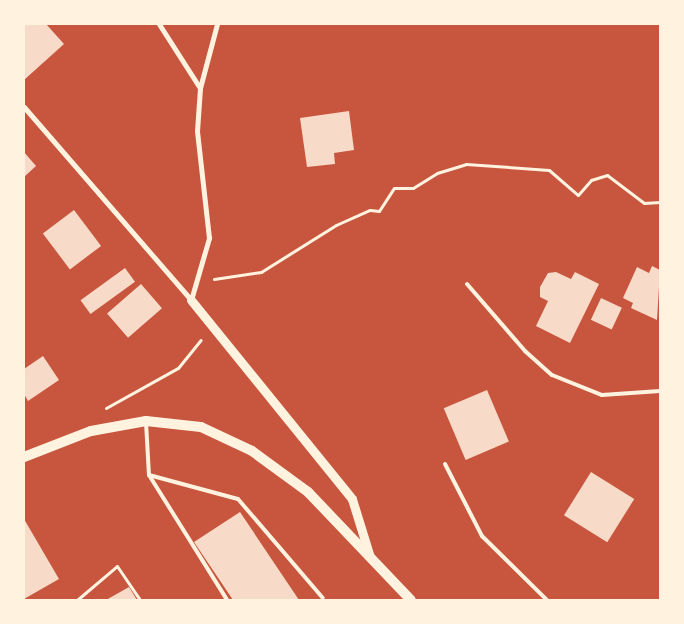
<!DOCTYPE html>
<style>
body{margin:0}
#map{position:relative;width:684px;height:624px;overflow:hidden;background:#c8553d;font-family:"Exo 2",sans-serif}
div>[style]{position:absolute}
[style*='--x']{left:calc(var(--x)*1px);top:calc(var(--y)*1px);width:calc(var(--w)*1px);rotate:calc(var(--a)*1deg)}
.building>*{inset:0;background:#f7dbc8;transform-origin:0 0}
.path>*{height:3px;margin:-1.5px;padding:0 1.5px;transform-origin:1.5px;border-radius:1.5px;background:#fff3e0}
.service>*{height:4px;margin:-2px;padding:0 2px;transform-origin:2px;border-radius:2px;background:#fff3e0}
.minor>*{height:5px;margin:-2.5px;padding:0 2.5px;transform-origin:2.5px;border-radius:2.5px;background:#fff3e0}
.tertiary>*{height:9px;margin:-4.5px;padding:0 4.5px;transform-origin:4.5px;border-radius:4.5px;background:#fff3e0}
.secondary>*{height:10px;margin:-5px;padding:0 5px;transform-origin:5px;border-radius:5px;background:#fff3e0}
span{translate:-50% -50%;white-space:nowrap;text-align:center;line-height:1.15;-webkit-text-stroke:4px #fff3e0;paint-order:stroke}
.frame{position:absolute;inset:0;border:25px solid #fff3e0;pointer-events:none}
</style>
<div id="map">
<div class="building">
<i style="clip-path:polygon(24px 24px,46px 24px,64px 44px,24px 80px)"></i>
<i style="clip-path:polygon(349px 111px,354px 150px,334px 153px,335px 164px,307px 167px,300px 118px)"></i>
<i style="clip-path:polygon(24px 152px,36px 166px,24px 177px)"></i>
<i style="left:74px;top:210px;width:45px;height:39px;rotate:53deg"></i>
<i style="clip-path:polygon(652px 266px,660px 270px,657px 320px,631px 308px,633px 303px,623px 298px,637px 267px,649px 273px)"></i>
<i style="left:125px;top:268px;width:17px;height:55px;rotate:54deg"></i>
<i style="clip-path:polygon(556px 272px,571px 279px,575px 272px,599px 284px,570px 343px,536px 326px,548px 301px,540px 297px,540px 287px,548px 273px)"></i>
<i style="left:141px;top:284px;width:32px;height:45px;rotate:49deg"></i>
<i style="left:601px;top:298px;width:23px;height:24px;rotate:25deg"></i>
<i style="clip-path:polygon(43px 356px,59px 380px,28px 401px,24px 394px,24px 369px)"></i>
<i style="left:487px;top:390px;width:56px;height:47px;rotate:67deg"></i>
<i style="left:591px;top:472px;width:51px;height:51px;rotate:32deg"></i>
<i style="clip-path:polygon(240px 512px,299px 600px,233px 600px,194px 542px)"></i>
<i style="clip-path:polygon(24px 519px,59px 579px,24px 599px)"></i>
<i style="clip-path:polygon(129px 587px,137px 600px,106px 600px)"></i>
</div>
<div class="path">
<i style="--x:214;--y:279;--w:48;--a:-8.5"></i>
<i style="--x:261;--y:272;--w:89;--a:-32.1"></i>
<i style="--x:336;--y:225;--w:37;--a:-24"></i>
<i style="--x:370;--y:210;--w:9;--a:6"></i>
<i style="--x:379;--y:211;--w:27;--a:-57"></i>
<i style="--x:394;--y:188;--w:19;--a:0"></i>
<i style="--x:413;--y:188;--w:28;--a:-32"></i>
<i style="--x:437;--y:173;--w:30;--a:-17"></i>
<i style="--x:466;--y:164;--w:83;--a:4.1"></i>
<i style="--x:549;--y:170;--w:38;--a:41"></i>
<i style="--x:578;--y:195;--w:20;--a:-49"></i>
<i style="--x:591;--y:180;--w:17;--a:-17"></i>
<i style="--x:607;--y:175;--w:46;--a:37.1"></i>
<i style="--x:644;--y:203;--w:16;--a:-4"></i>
<i style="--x:106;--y:408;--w:82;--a:-29.1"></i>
<i style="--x:178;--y:368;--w:36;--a:-51"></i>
<i style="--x:77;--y:600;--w:52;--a:-40.4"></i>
<i style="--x:117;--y:566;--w:41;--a:55.9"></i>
</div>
<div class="service">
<i style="--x:467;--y:284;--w:89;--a:49.1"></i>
<i style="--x:525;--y:351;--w:36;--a:42"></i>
<i style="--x:552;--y:375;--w:54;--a:21.8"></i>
<i style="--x:602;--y:395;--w:58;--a:-3.9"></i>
<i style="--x:146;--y:422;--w:53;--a:86.8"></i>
<i style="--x:149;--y:475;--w:147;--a:58"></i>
<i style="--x:445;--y:464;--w:81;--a:62.8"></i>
<i style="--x:482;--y:536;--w:91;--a:44.6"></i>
<i style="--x:149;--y:475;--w:92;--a:15.1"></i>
<i style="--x:238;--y:499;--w:130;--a:49.4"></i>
</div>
<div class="minor">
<i style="--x:159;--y:24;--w:76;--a:57.4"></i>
<i style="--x:24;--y:107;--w:255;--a:49.1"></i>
<i style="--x:191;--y:300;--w:65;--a:-73.8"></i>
<i style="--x:209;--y:238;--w:108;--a:-96.4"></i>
<i style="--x:197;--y:131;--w:43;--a:-86"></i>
<i style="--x:200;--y:88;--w:66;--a:-75.1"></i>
</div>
<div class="tertiary">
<i style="--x:191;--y:300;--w:256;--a:51"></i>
<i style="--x:352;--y:499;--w:61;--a:72.8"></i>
</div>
<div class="secondary">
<i style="--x:24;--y:457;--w:72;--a:-21.2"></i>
<i style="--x:91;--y:431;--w:56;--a:-10.3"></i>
<i style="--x:146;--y:421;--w:55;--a:6.2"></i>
<i style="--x:201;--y:427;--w:56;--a:25.2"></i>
<i style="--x:252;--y:451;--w:69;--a:36.2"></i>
<i style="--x:308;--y:492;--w:149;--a:46.4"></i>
</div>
<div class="frame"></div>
</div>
